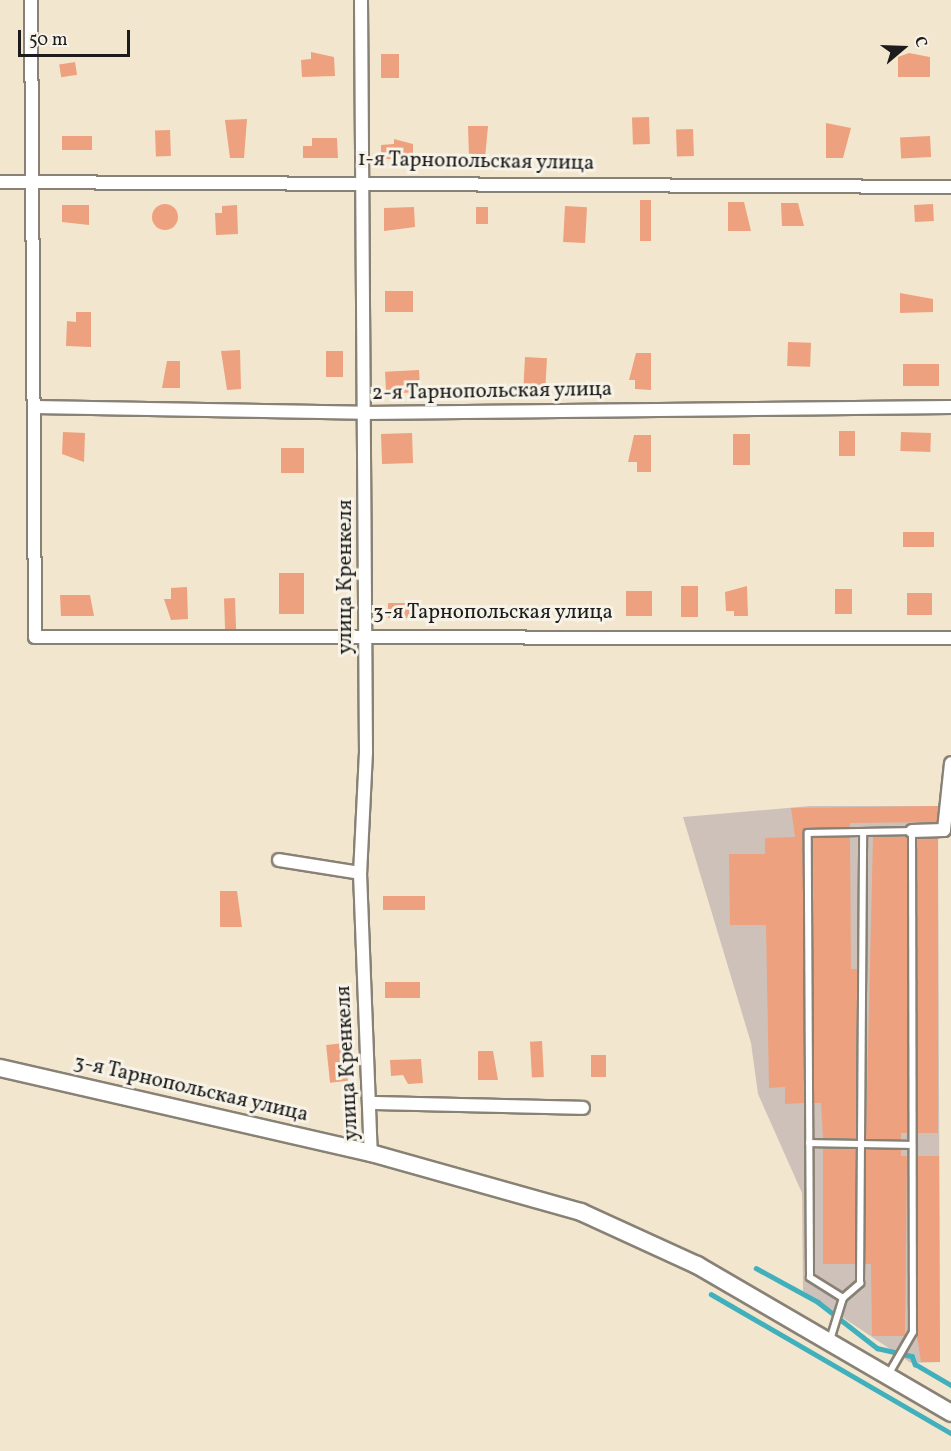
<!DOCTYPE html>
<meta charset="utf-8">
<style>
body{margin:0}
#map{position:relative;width:951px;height:1451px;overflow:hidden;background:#f3e6ce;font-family:Vollkorn,serif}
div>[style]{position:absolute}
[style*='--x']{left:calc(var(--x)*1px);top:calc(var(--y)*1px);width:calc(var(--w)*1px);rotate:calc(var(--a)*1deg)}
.industrial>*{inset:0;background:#cec1b9}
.stream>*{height:4.5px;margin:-2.25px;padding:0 2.25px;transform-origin:2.25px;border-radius:2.25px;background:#41b0bd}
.building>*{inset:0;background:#eda17e;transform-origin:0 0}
.round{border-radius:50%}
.roads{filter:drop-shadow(2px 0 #888175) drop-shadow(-2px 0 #888175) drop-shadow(0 2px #888175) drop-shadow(0 -2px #888175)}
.service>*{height:6px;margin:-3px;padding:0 3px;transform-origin:3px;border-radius:3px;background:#fff}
.minor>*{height:12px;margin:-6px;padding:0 6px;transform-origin:6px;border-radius:6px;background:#fff}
.tertiary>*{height:16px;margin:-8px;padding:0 8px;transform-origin:8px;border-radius:8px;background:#fff}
span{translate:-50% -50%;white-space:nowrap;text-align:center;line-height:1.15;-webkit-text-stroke:6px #f7f3e8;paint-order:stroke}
.street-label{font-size:21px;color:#1c1c1c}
.north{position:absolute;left:873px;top:18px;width:60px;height:60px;-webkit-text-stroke:4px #f7f3e8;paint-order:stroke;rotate:71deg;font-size:16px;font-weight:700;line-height:24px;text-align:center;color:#1c1c1c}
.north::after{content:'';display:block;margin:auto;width:21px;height:27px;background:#1c1c1c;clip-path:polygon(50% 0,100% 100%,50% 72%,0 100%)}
.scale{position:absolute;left:18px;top:30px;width:112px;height:27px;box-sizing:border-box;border:3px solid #1c1c1c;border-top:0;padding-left:8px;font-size:18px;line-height:21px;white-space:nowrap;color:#1c1c1c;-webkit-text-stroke:4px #f7f3e8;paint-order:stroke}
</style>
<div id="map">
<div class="industrial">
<i style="clip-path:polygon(810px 806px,938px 806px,940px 1362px,911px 1363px,803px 1291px,802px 1193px,758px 1094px,751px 1043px,683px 817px)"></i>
</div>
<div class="stream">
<i style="--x:756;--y:1268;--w:71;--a:28.7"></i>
<i style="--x:818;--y:1302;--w:75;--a:37.9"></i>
<i style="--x:877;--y:1348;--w:36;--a:13"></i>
<i style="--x:912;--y:1356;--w:9;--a:69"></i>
<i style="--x:915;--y:1364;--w:42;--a:30.3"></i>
<i style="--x:711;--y:1294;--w:277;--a:30.1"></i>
</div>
<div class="building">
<i style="clip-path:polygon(311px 52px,334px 57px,335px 76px,302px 77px,301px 60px,311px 59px)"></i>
<i style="clip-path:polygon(909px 53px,930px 57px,930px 77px,898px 77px,898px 57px)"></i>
<i style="left:381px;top:54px;width:18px;height:24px"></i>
<i style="left:75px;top:62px;width:13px;height:16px;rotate:81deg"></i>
<i style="left:649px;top:117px;width:27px;height:17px;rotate:88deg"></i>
<i style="clip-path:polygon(247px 119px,244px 158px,230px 158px,225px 120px)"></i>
<i style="clip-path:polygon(826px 123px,851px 128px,843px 158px,826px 158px)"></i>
<i style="clip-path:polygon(468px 126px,488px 126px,485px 158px,469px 158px)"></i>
<i style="left:693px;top:129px;width:27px;height:17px;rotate:88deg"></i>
<i style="left:170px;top:130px;width:26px;height:15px;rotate:88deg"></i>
<i style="left:92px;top:136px;width:14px;height:30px;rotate:90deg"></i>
<i style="left:930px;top:136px;width:21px;height:30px;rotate:87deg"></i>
<i style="clip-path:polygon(312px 138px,337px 138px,338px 158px,303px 158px,303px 146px,312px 146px)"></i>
<i style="clip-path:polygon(394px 139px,413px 144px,413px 159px,381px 159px,381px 145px,394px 144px)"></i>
<i style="left:640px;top:200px;width:11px;height:41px"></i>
<i style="clip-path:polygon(728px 202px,744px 202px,751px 231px,728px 231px)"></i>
<i style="clip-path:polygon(781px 203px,798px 203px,804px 226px,782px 226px)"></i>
<i style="left:933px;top:204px;width:17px;height:19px;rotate:87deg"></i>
<i class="round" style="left:152px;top:204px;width:26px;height:26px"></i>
<i style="clip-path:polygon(62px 205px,89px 205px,89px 225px,62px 222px)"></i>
<i style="clip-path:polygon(237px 205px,238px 234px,216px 235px,215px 213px,222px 213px,222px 206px)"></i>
<i style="left:565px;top:206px;width:22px;height:36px;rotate:3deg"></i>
<i style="clip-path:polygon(414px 207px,415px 227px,384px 231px,384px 208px)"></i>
<i style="left:476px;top:207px;width:12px;height:17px"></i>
<i style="left:413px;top:291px;width:21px;height:28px;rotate:90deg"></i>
<i style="clip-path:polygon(900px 293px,933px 299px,933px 312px,900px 313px)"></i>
<i style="clip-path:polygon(76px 312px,91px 312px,91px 347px,66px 346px,67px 321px,76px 322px)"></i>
<i style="left:788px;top:342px;width:23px;height:24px;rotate:2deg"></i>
<i style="clip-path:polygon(240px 350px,241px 389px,227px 390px,221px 351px)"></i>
<i style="left:326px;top:351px;width:17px;height:26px"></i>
<i style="clip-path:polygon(636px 353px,651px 353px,651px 390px,635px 389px,635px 380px,629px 380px)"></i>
<i style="left:525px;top:357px;width:22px;height:28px;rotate:3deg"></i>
<i style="clip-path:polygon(167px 361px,180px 361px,180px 388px,162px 388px)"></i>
<i style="left:903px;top:364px;width:36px;height:22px"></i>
<i style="left:419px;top:370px;width:22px;height:34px;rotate:87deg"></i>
<i style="left:839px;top:431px;width:16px;height:25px"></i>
<i style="clip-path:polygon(63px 432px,85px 433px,84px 462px,62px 454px)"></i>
<i style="left:901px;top:432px;width:30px;height:19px;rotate:2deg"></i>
<i style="left:412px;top:433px;width:30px;height:31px;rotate:88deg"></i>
<i style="left:733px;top:434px;width:17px;height:31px"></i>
<i style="clip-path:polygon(634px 435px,651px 435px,651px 472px,637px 472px,637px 462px,628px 462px)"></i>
<i style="left:304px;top:448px;width:25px;height:23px;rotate:90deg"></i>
<i style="left:934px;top:532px;width:15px;height:31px;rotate:90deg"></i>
<i style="left:279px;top:573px;width:25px;height:41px"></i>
<i style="left:681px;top:586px;width:17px;height:31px"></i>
<i style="clip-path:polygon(747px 586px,748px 616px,734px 616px,734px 611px,726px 611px,725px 592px)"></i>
<i style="clip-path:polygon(187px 587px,188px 619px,171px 620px,164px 599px,171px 599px,171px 588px)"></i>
<i style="left:835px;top:589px;width:17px;height:25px"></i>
<i style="left:626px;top:591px;width:26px;height:25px"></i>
<i style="left:907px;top:593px;width:25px;height:22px"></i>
<i style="clip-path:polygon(60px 595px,90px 595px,94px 616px,61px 616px)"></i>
<i style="left:235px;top:598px;width:31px;height:11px;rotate:88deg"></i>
<i style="left:388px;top:603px;width:26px;height:15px"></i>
<i style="clip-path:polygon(938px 806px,937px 822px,850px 823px,850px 827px,803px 831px,804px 1103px,785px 1104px,785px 1087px,769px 1088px,766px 925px,730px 925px,729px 854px,765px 854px,765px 838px,795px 837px,791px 808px)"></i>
<i style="clip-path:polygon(850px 837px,851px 969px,857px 969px,856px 1139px,823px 1138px,821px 1103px,814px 1103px,813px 838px)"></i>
<i style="clip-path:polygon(873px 837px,907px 837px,907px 1133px,901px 1133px,901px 1140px,866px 1139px)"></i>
<i style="left:938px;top:838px;width:295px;height:21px;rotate:90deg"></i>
<i style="clip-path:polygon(220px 891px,237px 891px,242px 927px,220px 927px)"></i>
<i style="left:383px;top:896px;width:42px;height:14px"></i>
<i style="left:385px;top:982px;width:35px;height:16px"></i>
<i style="left:542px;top:1041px;width:36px;height:12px;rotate:87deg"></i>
<i style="left:344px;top:1043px;width:38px;height:18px;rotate:84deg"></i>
<i style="clip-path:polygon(478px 1051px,493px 1051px,498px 1080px,478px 1080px)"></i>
<i style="left:591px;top:1055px;width:15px;height:22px"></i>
<i style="clip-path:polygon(421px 1059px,423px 1083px,408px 1084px,403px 1075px,391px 1076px,390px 1060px)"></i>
<i style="left:823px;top:1149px;width:33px;height:115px"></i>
<i style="clip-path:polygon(866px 1149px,901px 1150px,901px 1156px,907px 1156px,905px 1336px,872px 1336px,871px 1264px,865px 1264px)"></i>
<i style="clip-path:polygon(918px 1156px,939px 1156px,940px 1362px,921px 1362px,917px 1336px)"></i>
</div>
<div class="roads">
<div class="service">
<i style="--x:809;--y:1143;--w:103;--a:1.1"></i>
<i style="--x:843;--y:1298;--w:39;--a:-148"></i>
<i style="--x:810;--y:1277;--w:444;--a:-90.3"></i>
<i style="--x:808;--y:833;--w:104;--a:-1.1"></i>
<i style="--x:912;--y:831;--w:501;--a:89.89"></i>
<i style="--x:913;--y:1332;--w:50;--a:120.2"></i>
<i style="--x:830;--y:1340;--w:44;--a:-72.8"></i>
<i style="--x:843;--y:1298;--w:23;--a:-41"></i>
<i style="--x:860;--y:1283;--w:451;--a:-89.6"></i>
</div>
<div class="minor">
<i style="--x:31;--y:0;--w:637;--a:89.64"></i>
<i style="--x:35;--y:637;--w:916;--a:0.06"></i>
<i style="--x:361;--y:0;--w:752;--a:89.62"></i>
<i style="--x:366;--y:752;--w:121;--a:92.8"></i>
<i style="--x:360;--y:873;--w:280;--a:87.8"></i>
<i style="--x:0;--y:182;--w:951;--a:0.3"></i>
<i style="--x:34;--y:407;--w:330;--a:1"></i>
<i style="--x:364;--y:413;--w:587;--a:-0.59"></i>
<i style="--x:912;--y:831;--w:32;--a:-2"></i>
<i style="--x:944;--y:830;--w:67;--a:-84"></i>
<i style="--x:279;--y:860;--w:82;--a:9.1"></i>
<i style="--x:370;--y:1103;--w:213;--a:1.3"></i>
</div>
<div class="tertiary">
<i style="--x:0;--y:1068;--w:381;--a:12.9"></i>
<i style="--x:371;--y:1153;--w:218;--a:15.7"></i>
<i style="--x:581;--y:1212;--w:128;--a:24.6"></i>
<i style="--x:697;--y:1265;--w:294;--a:30.2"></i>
</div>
</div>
<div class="street-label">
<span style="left:476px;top:162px;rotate:1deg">1-я Тарнопольская улица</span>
<span style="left:492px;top:392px;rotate:-1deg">2-я Тарнопольская улица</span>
<span style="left:346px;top:577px;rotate:-90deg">улица Кренкеля</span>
<span style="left:493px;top:613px">3-я Тарнопольская улица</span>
<span style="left:348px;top:1063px;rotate:-93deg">улица Кренкеля</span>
<span style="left:191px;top:1089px;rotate:13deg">3-я Тарнопольская улица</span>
</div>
<div class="north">С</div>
<div class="scale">50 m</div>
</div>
